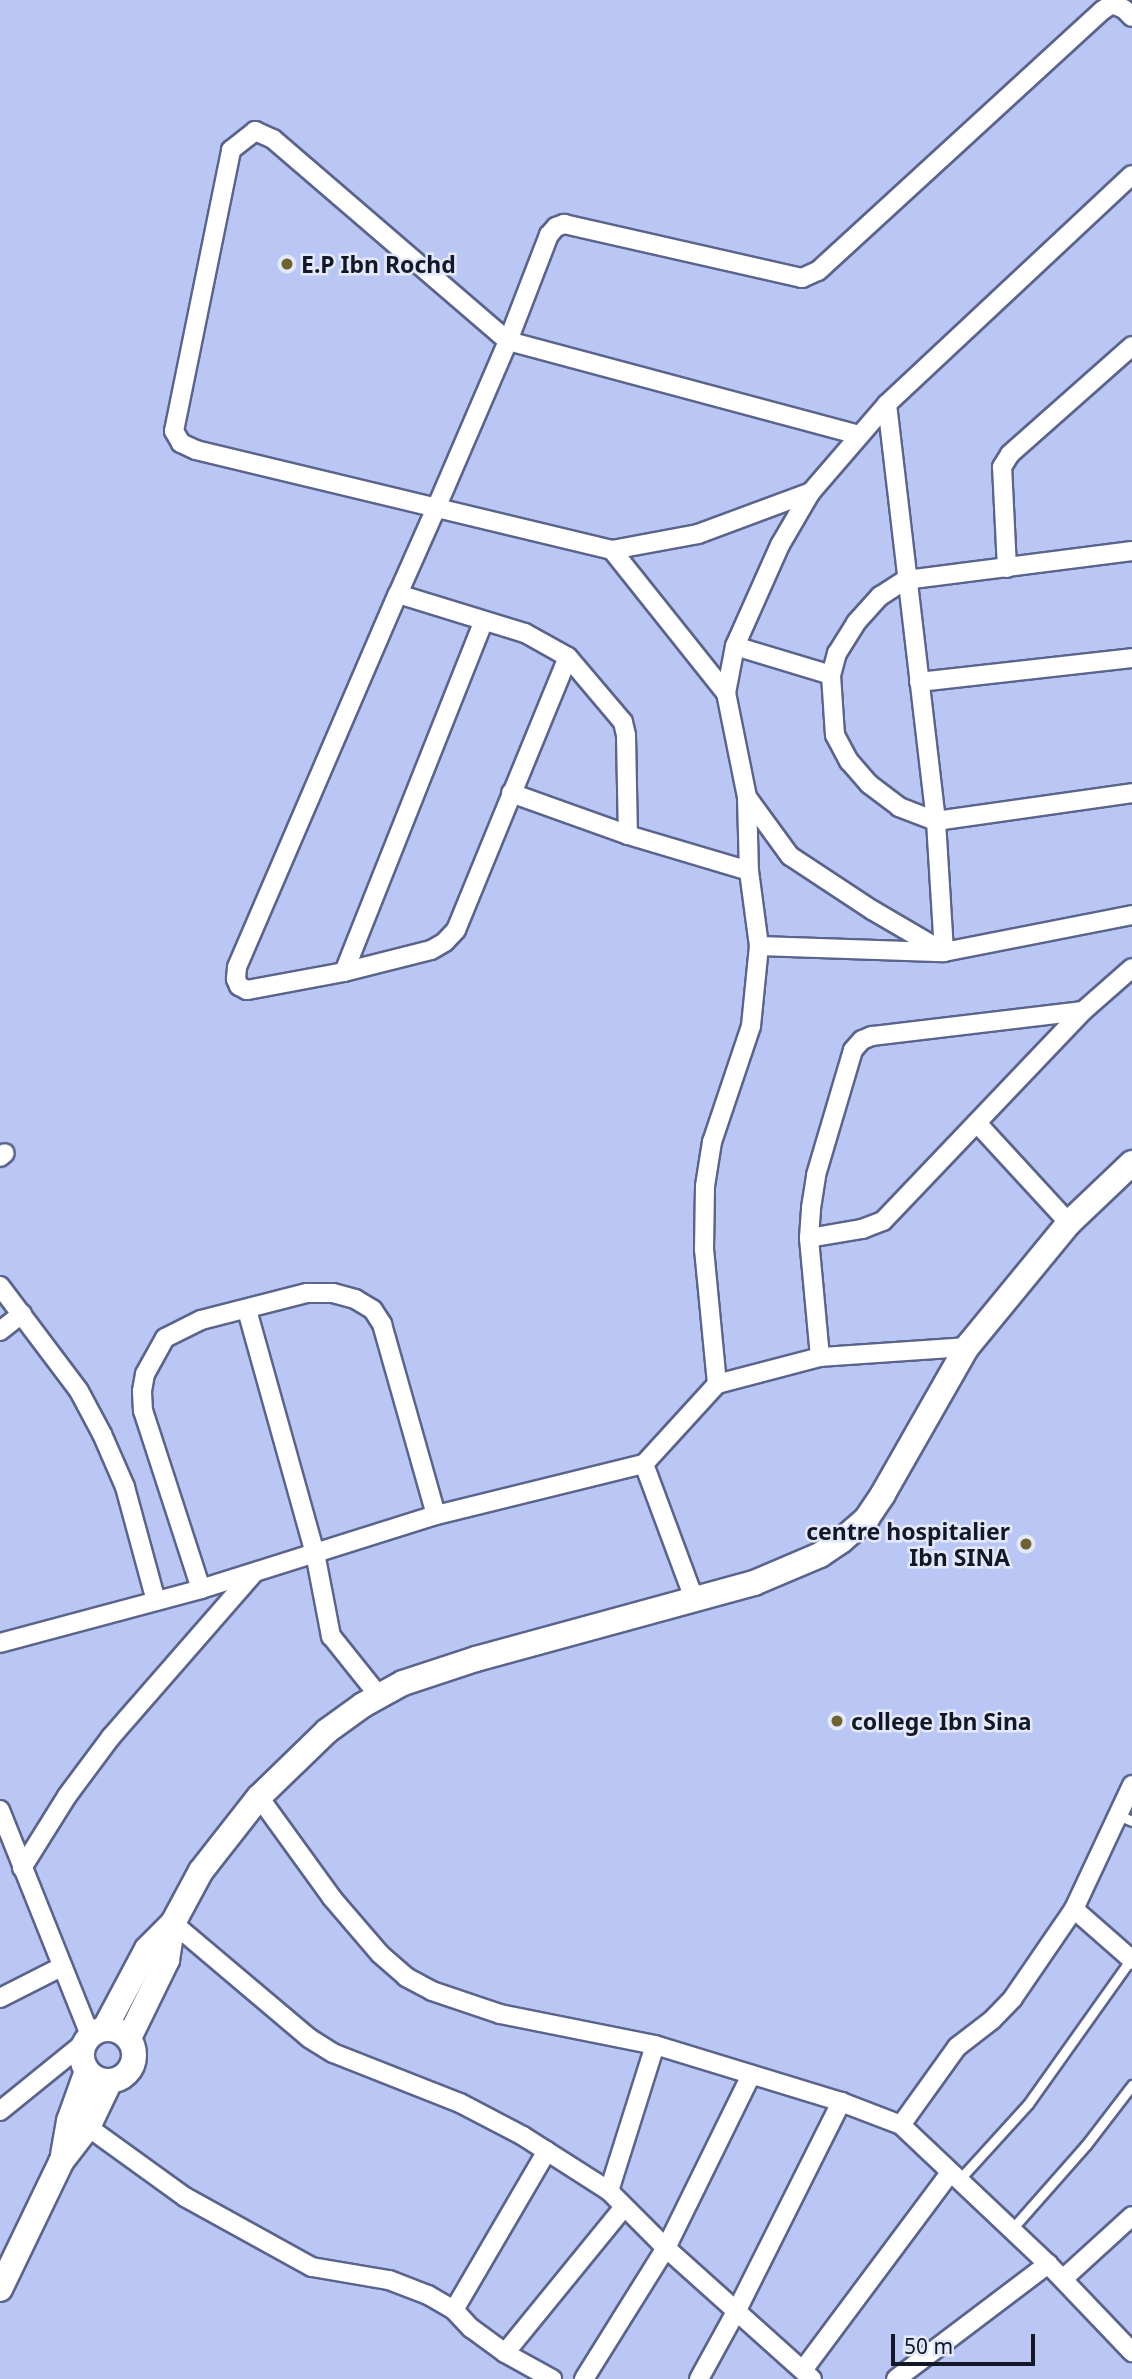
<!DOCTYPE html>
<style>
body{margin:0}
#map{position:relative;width:1132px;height:2379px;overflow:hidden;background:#bac7f4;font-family:"Noto Sans",sans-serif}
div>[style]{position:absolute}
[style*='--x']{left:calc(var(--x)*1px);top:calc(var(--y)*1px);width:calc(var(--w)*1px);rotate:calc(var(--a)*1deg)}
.roads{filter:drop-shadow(2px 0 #5a648c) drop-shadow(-2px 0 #5a648c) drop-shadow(0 2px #5a648c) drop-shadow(0 -2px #5a648c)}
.lane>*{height:9px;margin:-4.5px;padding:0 4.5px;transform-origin:4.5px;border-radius:4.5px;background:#fff}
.street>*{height:18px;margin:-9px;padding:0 9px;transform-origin:9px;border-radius:9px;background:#fff}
.secondary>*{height:24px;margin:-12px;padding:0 12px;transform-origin:12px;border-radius:12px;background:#fff}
.secondary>.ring{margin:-12px;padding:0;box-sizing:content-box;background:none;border:24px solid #fff;border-radius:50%}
.dots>*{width:19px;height:19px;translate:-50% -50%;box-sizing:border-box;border:4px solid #e3e9fb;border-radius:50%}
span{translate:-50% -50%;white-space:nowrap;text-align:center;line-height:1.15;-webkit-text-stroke:5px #e3e9fb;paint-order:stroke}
.poi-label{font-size:23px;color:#131727;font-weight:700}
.left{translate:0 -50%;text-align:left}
.right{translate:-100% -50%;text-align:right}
.scale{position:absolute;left:891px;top:2334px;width:144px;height:32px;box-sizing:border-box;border:4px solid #131727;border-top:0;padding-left:9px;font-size:21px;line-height:24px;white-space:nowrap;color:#131727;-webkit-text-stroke:5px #e3e9fb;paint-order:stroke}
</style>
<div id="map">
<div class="roads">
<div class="lane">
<i style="--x:1118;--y:1815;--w:15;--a:23"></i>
<i style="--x:958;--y:2181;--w:104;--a:-47.7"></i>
<i style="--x:1028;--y:2104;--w:178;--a:-54.6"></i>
<i style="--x:1011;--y:2230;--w:113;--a:-48.6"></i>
<i style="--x:1086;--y:2145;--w:76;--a:-52.5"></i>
</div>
<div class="street">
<i style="--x:887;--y:404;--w:420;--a:83.3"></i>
<i style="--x:936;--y:821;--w:131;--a:86.5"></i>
<i style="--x:612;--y:550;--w:87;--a:-10.5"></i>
<i style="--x:698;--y:534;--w:121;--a:-20.4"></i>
<i style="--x:1132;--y:551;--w:229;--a:172.7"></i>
<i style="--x:905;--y:580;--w:30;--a:147"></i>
<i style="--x:880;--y:596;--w:36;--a:132"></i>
<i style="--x:856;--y:623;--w:36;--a:122"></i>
<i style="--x:837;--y:653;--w:23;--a:105"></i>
<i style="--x:831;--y:675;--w:60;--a:86.2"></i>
<i style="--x:835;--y:735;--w:30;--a:62"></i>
<i style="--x:849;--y:761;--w:30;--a:49"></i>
<i style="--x:869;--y:784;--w:38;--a:37"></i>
<i style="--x:899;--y:807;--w:40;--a:21"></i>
<i style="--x:936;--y:821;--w:198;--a:-8.1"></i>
<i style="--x:1007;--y:568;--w:101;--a:-92.8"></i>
<i style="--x:1002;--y:467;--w:15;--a:-58"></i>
<i style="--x:1010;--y:454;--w:163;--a:-41.5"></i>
<i style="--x:398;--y:594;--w:133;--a:17.1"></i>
<i style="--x:525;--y:633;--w:49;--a:29.2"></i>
<i style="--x:568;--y:657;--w:295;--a:112.3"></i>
<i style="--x:456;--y:930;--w:16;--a:133"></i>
<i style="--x:445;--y:942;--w:16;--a:150"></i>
<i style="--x:431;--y:950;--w:90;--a:165.8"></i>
<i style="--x:344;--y:972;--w:99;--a:169.5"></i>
<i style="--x:247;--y:990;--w:9;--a:-153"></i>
<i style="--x:239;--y:986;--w:8;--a:-113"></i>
<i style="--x:236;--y:979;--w:12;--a:-85"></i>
<i style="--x:237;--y:967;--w:406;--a:-66.7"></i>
<i style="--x:398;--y:594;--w:96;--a:-66.1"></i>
<i style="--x:437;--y:506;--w:180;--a:-66.7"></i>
<i style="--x:508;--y:341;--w:114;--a:-68.9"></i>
<i style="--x:549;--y:235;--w:11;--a:-49"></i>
<i style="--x:556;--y:227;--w:9;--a:-21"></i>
<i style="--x:564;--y:224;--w:244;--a:12.8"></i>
<i style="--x:802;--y:278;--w:17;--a:-24"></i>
<i style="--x:818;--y:271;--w:386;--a:-42.5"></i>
<i style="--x:1103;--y:10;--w:11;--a:-34"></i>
<i style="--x:1112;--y:4;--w:13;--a:23"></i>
<i style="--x:1124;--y:9;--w:11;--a:45"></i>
<i style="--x:735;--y:646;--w:100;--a:16.8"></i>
<i style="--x:568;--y:657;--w:85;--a:49.8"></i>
<i style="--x:623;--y:722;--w:13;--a:77"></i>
<i style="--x:626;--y:735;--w:100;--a:88.9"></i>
<i style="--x:919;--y:682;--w:214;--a:-6.4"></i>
<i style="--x:726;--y:693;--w:183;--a:-128.6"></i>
<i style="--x:612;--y:550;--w:428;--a:-166.5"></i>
<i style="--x:196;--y:450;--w:17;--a:-155"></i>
<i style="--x:181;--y:443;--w:14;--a:-120"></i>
<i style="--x:174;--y:431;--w:287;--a:-78.5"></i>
<i style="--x:231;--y:150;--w:31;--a:-38"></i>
<i style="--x:255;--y:131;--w:20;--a:24"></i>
<i style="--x:273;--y:139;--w:310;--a:40.7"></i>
<i style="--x:508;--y:341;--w:363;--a:15"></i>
<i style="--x:511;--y:793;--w:124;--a:19.7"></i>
<i style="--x:628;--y:835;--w:126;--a:16.6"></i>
<i style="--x:747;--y:797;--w:74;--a:88.5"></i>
<i style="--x:749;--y:871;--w:76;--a:82.4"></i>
<i style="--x:759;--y:946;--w:185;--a:1.9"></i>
<i style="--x:944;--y:952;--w:192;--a:-11.1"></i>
<i style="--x:944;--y:952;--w:83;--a:-149.7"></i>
<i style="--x:872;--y:910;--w:98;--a:-146.6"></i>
<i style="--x:790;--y:856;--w:73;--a:-126.1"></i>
<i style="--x:747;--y:797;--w:106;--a:-101.4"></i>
<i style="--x:726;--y:693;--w:48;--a:-79.2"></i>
<i style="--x:735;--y:646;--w:111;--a:-66"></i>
<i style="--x:780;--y:545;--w:61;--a:-59.7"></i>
<i style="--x:811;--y:492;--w:116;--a:-49.2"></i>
<i style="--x:887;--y:404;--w:335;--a:-43.1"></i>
<i style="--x:344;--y:972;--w:378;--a:-68.3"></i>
<i style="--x:977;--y:1123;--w:136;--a:47.4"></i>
<i style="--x:0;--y:1157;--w:6;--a:-39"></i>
<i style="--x:809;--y:1238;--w:54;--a:-9.6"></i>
<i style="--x:862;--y:1229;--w:22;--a:-21"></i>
<i style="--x:883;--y:1221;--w:290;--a:-46.4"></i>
<i style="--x:1083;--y:1011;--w:65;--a:-41.3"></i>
<i style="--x:0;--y:1286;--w:131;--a:53"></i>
<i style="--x:79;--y:1391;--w:49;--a:61.9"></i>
<i style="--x:102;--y:1434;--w:58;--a:66.5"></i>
<i style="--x:125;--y:1487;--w:118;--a:74.8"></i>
<i style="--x:247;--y:1310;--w:252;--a:74.4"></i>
<i style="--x:315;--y:1553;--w:85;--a:79.1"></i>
<i style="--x:331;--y:1636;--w:77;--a:51.3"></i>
<i style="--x:0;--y:1331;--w:28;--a:-38"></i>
<i style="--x:967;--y:1347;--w:147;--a:176.1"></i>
<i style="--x:820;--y:1357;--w:120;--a:-95.3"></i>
<i style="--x:809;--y:1238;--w:30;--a:-86"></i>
<i style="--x:811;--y:1208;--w:33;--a:-81"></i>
<i style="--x:816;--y:1175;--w:130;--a:-73.5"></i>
<i style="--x:853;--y:1050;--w:13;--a:-48"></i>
<i style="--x:862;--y:1040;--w:11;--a:-22"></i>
<i style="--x:872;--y:1036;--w:212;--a:-6.8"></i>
<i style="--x:717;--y:1384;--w:135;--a:-95.5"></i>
<i style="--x:704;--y:1250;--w:64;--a:-89.1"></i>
<i style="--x:705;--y:1186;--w:45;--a:-81"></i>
<i style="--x:712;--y:1142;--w:122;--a:-71.4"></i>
<i style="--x:751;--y:1026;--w:80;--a:-84.3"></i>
<i style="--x:644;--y:1464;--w:146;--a:69.6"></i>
<i style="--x:201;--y:1589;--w:187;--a:-108"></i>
<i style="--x:143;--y:1411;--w:20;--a:-93"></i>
<i style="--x:142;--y:1391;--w:17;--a:-80"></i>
<i style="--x:145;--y:1374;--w:41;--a:-60.9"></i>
<i style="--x:165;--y:1338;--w:40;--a:-26.6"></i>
<i style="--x:201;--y:1320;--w:109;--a:-14.3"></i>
<i style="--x:307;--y:1293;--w:26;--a:0"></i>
<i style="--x:333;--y:1293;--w:23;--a:15"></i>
<i style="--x:355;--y:1299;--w:21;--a:31"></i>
<i style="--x:373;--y:1310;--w:17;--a:57"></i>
<i style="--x:382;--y:1324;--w:198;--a:74.2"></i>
<i style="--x:0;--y:1643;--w:208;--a:-15"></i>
<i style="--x:201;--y:1589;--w:246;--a:-17.5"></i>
<i style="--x:436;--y:1515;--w:214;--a:-13.8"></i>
<i style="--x:644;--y:1464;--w:108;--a:-47.6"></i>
<i style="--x:717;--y:1384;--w:106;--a:-14.7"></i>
<i style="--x:259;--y:1797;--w:125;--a:54.1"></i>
<i style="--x:332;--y:1898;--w:74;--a:49.4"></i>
<i style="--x:380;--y:1954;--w:35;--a:41"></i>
<i style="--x:406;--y:1977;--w:30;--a:28"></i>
<i style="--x:432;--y:1991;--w:72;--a:18.7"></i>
<i style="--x:500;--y:2014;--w:158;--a:11.3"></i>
<i style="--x:655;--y:2045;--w:195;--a:17"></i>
<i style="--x:841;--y:2102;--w:64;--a:21"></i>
<i style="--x:901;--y:2125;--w:202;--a:43.4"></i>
<i style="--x:1048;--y:2264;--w:122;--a:46.3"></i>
<i style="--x:0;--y:1810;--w:242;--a:68.2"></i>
<i style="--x:22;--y:1868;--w:85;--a:-58"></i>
<i style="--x:67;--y:1796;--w:74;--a:-53.3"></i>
<i style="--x:111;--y:1737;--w:216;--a:-48.9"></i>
<i style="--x:1074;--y:1909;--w:77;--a:41.3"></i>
<i style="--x:173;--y:1923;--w:178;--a:40.2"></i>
<i style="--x:309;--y:2038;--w:28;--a:32"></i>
<i style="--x:333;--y:2053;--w:136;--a:21.5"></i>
<i style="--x:460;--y:2103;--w:71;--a:27.6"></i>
<i style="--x:523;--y:2136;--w:102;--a:32.6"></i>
<i style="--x:609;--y:2191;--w:81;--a:45"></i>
<i style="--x:666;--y:2248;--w:196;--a:41.9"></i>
<i style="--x:0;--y:1998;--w:68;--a:-26.9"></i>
<i style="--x:0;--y:2111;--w:108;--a:-39"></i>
<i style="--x:901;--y:2125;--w:96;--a:-54.3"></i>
<i style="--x:957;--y:2047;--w:44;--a:-37.6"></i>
<i style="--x:992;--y:2020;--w:30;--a:-46"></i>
<i style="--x:1013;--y:1998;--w:108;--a:-55.6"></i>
<i style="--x:1074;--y:1909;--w:137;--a:-64.9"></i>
<i style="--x:88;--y:2127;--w:120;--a:35.8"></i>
<i style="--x:185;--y:2197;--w:145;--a:28.9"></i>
<i style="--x:312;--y:2267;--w:78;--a:9.6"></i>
<i style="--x:389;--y:2280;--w:42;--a:21"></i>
<i style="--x:428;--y:2295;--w:30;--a:30"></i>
<i style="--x:454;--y:2310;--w:25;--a:47"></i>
<i style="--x:471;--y:2328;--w:42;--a:36.3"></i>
<i style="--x:505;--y:2353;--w:54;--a:29"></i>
<i style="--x:609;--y:2191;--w:153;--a:-72.5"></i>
<i style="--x:1063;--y:2279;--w:93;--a:-42.4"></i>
<i style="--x:454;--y:2310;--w:184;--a:-59.7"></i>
<i style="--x:505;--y:2353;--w:188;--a:-50.8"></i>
<i style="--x:803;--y:2370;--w:246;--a:-53.3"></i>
<i style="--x:584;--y:2379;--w:155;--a:-58"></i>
<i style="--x:666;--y:2248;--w:193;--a:-63.8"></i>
<i style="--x:699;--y:2379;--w:79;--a:-61.2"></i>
<i style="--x:737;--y:2310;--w:233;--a:-63.4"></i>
<i style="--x:896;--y:2379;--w:191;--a:-37.1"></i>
</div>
<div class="secondary">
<i style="--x:105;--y:2028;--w:89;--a:-62"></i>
<i style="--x:147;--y:1949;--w:37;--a:-45"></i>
<i style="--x:173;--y:1923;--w:59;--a:-61.7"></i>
<i style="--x:201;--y:1871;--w:94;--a:-51.9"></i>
<i style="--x:259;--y:1797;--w:95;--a:-44.1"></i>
<i style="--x:327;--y:1731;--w:44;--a:-35.8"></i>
<i style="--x:363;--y:1705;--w:46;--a:-28.8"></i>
<i style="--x:403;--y:1683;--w:77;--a:-18.2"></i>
<i style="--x:476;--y:1659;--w:288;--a:-15.3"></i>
<i style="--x:754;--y:1583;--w:72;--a:-23"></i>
<i style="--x:820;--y:1555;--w:25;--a:-34"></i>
<i style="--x:841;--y:1541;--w:35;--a:-41"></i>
<i style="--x:867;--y:1518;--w:29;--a:-56"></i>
<i style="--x:883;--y:1494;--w:169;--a:-60.3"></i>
<i style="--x:967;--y:1347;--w:161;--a:-50.6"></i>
<i style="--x:1069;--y:1223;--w:87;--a:-43.6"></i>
<i class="ring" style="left:82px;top:2029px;width:28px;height:28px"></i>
<i style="--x:129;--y:2038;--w:87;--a:-64"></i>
<i style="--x:167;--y:1960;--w:37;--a:-81"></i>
<i style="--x:63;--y:2155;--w:35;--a:-80"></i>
<i style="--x:69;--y:2121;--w:53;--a:-70.2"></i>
<i style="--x:0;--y:2289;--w:141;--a:-64.3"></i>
<i style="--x:61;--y:2162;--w:44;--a:-52.4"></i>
<i style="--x:88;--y:2127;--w:51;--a:-64.4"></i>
</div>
</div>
<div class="dots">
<i style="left:287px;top:264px;background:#71612f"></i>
<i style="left:1026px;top:1544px;background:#71612f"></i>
<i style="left:837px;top:1721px;background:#71612f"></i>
</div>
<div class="poi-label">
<span class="left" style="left:301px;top:264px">E.P Ibn Rochd</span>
<span class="right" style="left:1010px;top:1544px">centre hospitalier<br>Ibn SINA</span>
<span class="left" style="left:851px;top:1721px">college Ibn Sina</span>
</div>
<div class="scale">50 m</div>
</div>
